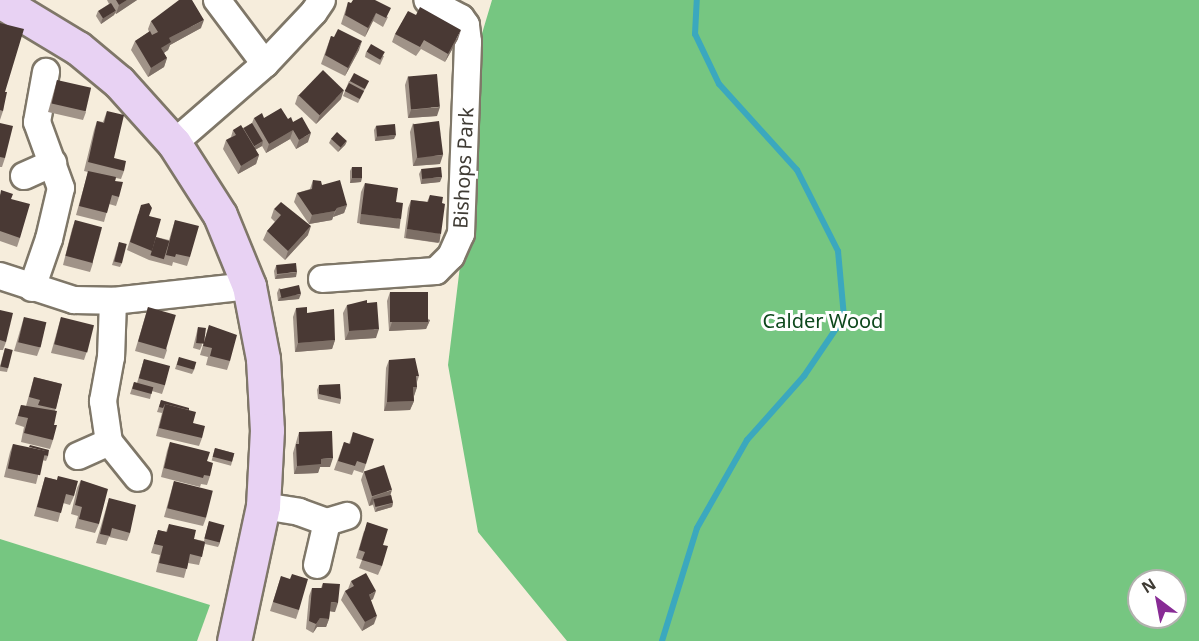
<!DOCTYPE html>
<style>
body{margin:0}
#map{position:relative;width:1199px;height:641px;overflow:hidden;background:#f6eddc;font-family:"Noto Sans",sans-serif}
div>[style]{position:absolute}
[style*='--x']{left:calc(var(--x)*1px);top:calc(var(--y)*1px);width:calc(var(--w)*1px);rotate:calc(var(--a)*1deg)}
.forest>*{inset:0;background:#76c681}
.stream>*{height:6px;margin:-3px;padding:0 3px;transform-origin:3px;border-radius:3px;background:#3ba8be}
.roads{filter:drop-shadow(2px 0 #7f7768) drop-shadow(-2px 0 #7f7768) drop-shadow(0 2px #7f7768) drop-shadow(0 -2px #7f7768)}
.minor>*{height:26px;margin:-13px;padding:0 13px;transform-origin:13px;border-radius:13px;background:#fff}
.secondary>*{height:33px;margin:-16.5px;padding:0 16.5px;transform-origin:16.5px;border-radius:16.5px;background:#e8d2f3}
.wall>*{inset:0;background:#a09388;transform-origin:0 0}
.shaded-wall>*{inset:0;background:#7d6f66;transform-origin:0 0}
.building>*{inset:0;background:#493934;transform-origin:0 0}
span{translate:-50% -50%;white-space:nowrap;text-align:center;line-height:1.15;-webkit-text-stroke:6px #fff;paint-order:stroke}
.street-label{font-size:20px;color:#3f3b34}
.park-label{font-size:20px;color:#0d481c}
.north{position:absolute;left:1127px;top:569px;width:60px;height:60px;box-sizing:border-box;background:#fff;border:2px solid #b2b1ae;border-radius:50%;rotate:328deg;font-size:16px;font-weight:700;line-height:24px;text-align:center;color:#3f3b34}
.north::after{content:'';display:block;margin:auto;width:21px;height:27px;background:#882b95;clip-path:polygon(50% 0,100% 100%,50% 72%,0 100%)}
</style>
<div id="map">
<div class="forest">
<i style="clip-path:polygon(evenodd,492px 0,1199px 0,1199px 641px,567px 641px,478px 532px,448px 365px,464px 233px,475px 57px,492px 0,1139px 581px,1175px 581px,1175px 617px,1139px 617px,1139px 581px)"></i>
<i style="clip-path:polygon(0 539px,210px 605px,197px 641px,0 641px)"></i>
</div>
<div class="stream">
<i style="--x:662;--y:641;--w:118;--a:-72.8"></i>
<i style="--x:697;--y:528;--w:101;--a:-60.4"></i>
<i style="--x:747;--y:440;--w:86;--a:-48.3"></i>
<i style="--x:804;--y:376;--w:71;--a:-55.9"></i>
<i style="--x:844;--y:317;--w:66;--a:-95.2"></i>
<i style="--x:838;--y:251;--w:91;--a:-116.8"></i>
<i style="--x:797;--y:170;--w:116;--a:-132.2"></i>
<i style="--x:719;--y:84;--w:55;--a:-115.6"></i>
<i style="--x:695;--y:34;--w:34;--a:-87"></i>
</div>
<div class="roads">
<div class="minor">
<i style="--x:217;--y:0;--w:80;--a:53.1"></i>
<i style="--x:174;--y:143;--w:121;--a:-41"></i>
<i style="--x:265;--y:64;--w:71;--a:-46.7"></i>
<i style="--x:314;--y:12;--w:14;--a:-56"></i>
<i style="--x:24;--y:176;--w:32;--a:-24"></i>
<i style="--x:0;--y:276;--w:78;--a:18"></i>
<i style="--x:74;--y:300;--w:39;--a:1"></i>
<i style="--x:113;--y:301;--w:137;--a:-6.3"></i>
<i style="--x:322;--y:279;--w:114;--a:-4"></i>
<i style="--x:436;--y:271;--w:21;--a:-45"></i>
<i style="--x:451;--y:256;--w:24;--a:-66"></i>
<i style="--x:461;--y:234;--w:192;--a:-87.9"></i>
<i style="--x:468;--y:42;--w:17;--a:-97"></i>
<i style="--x:466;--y:25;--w:9;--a:-126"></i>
<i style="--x:461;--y:18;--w:38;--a:-152"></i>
<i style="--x:32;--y:288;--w:52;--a:-70.9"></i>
<i style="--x:49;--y:239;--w:52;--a:-76.8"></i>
<i style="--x:61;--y:188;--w:70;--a:-110"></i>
<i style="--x:37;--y:122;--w:51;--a:-79.8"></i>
<i style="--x:113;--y:301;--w:56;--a:92"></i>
<i style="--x:111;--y:357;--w:45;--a:100.3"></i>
<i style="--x:103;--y:401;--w:41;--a:81.7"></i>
<i style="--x:109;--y:442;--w:46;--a:51.1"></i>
<i style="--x:78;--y:456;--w:34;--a:-24"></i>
<i style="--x:263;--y:506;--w:36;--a:9"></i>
<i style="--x:299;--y:512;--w:30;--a:20"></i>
<i style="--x:327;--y:522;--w:44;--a:103.1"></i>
<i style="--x:327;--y:522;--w:21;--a:-17"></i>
</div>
<div class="secondary">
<i style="--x:0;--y:1;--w:91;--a:31.1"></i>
<i style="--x:78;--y:48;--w:53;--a:39.7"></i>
<i style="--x:119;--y:82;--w:82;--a:48"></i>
<i style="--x:174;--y:143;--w:85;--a:57.4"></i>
<i style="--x:220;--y:215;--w:77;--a:67.8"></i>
<i style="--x:249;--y:286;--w:74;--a:79.1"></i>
<i style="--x:263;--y:359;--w:71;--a:86.8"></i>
<i style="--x:267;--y:430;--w:76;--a:93"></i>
<i style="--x:263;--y:506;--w:138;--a:102.1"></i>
</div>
</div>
<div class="wall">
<i style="clip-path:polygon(107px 0,137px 0,116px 14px,115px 13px,114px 15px,101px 24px,96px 16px,98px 11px,109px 4px)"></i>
<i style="clip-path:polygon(348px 2px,388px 17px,383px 27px,373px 21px,365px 37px,341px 24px)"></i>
<i style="clip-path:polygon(151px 21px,201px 28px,170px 45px,168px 50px,164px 53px,167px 58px,164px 67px,148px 77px,131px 50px,135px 41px,149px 32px,148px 29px)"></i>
<i style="clip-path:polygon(0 23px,5px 92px,3px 111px,0 120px)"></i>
<i style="clip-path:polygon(395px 34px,458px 39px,445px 62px,421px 49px,416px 56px,392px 42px)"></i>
<i style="clip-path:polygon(331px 36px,359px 50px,345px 76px,321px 64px)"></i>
<i style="clip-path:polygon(366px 52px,384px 56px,380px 65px,365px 57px)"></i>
<i style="clip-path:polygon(408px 76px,437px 116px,408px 118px,405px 85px)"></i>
<i style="clip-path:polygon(57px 80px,86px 112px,83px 120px,48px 112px)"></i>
<i style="clip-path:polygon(349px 81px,369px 81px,358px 103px,343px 96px)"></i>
<i style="clip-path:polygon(298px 95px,341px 99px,316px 124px,295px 104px)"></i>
<i style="clip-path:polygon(107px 111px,114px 158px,124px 171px,121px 179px,116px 178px,115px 181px,119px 197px,116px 206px,109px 204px,104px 222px,76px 215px,88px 172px,84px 171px,94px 130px,97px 121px,103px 122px)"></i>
<i style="clip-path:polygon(254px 118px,264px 118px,288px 119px,293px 122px,308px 142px,296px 149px,290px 139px,266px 153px,262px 146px,255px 150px,259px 155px,256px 164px,238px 174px,223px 149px,226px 140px,231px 137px,233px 130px,243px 128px,252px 123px)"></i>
<i style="clip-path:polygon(0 123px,5px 158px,2px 167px,0 167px)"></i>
<i style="clip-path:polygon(413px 123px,440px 164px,413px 166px,410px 132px)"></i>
<i style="clip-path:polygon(376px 126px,394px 139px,375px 141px,374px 130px)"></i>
<i style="clip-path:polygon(331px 139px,347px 141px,345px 145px,338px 152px,329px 143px)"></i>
<i style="clip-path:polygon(352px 167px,361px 182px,350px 183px,350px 171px)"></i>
<i style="clip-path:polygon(421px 170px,440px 182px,421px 184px,419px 174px)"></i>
<i style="clip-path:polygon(313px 180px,347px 205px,344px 213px,333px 217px,332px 220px,309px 224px,294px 202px,297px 193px,310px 189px)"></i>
<i style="clip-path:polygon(365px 183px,396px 202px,398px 228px,357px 223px,361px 192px)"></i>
<i style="clip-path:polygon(0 194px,11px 199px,20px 238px,17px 247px,0 241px)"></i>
<i style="clip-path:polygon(430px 195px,442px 203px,438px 243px,404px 238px,408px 208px,411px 200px,427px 202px)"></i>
<i style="clip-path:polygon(274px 209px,308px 235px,285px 260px,263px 240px,267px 231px,275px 222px,271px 218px)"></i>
<i style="clip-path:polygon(138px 214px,149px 216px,156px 237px,169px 240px,175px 220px,190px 257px,187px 266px,173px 262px,172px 266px,149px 260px,127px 250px)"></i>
<i style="clip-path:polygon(75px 220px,93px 263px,90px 272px,63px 265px,72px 229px)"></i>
<i style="clip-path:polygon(119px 242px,122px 263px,120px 267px,112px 265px)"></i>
<i style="clip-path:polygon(276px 266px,296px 277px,275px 279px,274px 271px)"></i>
<i style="clip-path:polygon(279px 288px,299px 299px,278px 301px,277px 293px)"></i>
<i style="clip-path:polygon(390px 292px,430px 320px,426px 329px,389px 331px,387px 301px)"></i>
<i style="clip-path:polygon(367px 303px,376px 338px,345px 340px,343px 313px,347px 305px)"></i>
<i style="clip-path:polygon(148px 307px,167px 350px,164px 359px,135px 351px)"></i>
<i style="clip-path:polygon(296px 308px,307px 313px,335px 340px,332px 349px,295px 352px,293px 317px)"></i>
<i style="clip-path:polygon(0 310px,6px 342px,3px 350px,0 350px)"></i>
<i style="clip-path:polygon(24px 317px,40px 348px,37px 356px,14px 351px)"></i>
<i style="clip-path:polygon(61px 317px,87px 351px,84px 360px,51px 353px)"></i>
<i style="clip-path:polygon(209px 325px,230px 361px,227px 370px,206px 365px,208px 357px,200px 355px)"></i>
<i style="clip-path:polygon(198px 327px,202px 345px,200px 350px,193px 348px)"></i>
<i style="clip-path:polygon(5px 348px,8px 368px,7px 372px,0 371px,0 366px)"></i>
<i style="clip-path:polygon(179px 357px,194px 370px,192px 374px,175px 369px)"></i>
<i style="clip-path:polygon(144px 359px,165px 385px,162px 394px,152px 391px,150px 399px,130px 394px,134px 382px,137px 383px)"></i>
<i style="clip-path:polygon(389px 360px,419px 376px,417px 382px,417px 387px,414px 396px,414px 401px,410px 410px,384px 411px,386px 368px)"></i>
<i style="clip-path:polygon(34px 377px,62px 384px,55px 411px,53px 440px,50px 449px,21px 442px,24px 427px,15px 424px,21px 405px,26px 406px)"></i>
<i style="clip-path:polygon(319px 385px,341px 399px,340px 404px,318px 399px,317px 390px)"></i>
<i style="clip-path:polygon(161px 400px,189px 410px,193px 423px,202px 438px,199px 446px,156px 436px,162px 413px,157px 412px)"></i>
<i style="clip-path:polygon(299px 432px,330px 467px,320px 467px,318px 473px,294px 474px,293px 453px)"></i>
<i style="clip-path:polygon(353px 432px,366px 464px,363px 473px,354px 470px,352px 475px,334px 470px,344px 442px,349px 444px)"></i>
<i style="clip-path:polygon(170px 442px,207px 461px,210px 476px,207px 485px,201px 484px,200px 487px,161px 477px,167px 451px)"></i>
<i style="clip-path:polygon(13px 444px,48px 456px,46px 461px,42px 460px,36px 484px,4px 477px,10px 452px)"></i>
<i style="left:215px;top:448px;width:20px;height:13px;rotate:15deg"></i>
<i style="clip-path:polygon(364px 471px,391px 495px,393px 503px,392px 507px,375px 512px,373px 505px,369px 506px,361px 480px)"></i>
<i style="clip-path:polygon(58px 476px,74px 496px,70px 505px,63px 503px,58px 522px,34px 516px,45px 477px,57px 480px)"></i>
<i style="clip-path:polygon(81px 480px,99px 524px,95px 533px,75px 528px,78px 516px,71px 514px,77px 488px)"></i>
<i style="clip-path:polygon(174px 481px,206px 518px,203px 526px,164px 517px)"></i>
<i style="clip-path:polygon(109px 498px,130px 533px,127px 541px,109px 537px,106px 545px,96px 543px)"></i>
<i style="clip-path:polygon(209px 521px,220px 543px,218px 547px,205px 544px,199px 565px,188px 563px,184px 578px,156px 572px,160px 555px,151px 553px,158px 530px,166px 532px,169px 524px,194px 539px,204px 541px)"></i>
<i style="clip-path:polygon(364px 531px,383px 545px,382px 566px,378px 575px,359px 568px,362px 560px,356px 558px)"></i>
<i style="clip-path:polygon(281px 576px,299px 610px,296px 619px,270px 611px)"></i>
<i style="clip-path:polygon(351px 581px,373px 599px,371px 600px,374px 624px,362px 631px,341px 600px,345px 591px,348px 589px)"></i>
<i style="clip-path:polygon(323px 583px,335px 612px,330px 611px,329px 619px,326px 627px,317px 627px,313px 633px,306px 629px,309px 596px,312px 588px,321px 588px)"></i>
</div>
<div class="shaded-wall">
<i style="clip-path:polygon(127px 0,137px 0,116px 14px,119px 5px)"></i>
<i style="clip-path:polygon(116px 11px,114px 15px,101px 24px,102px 19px)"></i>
<i style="clip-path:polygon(376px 13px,373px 21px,365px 37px,368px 28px)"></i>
<i style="clip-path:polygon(204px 20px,201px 28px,170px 45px,168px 50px,158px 57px,161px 48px,169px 38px)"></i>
<i style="clip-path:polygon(461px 30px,458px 39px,445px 62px,448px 54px)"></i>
<i style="clip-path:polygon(362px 41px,359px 50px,345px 76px,348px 68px)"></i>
<i style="clip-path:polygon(167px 58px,164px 67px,148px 77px,151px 68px)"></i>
<i style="clip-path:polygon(344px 90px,341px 99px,316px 124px,320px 115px)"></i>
<i style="clip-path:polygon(440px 107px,437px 116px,408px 118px,411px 110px)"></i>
<i style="clip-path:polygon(293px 130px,290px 139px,266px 153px,269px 144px)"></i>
<i style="clip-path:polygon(311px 133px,308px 142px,296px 149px,299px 140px)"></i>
<i style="clip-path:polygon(396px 135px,394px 139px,375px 141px,377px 136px)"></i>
<i style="clip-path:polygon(263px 141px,262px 146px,249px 153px,251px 149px)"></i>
<i style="clip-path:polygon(347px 141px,345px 145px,338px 152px,340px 148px)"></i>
<i style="clip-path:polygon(259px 155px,256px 164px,238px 174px,241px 166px)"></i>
<i style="clip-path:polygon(443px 155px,440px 164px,413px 166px,417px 157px)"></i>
<i style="clip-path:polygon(442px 177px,440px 182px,421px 184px,422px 179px)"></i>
<i style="clip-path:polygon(352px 178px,362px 178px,361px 182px,350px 183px)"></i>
<i style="clip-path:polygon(347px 205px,344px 213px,333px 217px,337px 208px)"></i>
<i style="clip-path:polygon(335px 211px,332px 220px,309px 224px,312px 215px)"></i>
<i style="left:361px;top:214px;width:40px;height:10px;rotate:7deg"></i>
<i style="clip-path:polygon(311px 226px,308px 235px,285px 260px,288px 251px)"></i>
<i style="left:407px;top:229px;width:34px;height:9px;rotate:8deg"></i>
<i style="clip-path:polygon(297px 272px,296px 277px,275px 279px,277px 275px)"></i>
<i style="clip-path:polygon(301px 294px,299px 299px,278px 301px,280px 297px)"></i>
<i style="clip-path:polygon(430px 320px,426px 329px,389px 331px,392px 322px)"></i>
<i style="clip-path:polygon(379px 329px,376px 338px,345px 340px,349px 331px)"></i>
<i style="clip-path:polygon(335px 340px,332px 349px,295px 352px,298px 343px)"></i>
<i style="clip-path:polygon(413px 387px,417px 387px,414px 396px)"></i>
<i style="clip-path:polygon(414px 401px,410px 410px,384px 411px,387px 402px)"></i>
<i style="clip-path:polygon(333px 458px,330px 467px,320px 467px,318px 473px,294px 474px,297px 466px,321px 459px)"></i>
<i style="clip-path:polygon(392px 490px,389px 499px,374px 500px,373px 504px,369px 506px,372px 497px)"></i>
<i style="clip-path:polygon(393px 503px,392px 507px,375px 512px,377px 508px)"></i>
<i style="clip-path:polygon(376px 591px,373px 599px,366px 603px,369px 595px)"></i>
<i style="clip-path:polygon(331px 602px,338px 603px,335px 612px,328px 611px)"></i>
<i style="clip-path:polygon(377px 616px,374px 624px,362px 631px,365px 622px)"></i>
<i style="clip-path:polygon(320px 618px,329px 619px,326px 627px,317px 627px,313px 633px,316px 624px)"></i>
</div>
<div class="building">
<i style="clip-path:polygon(116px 0,127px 0,119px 5px)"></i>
<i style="clip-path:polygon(179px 0,192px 0,204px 20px,169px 38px,171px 42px,161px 48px,167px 58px,151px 68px,135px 41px,150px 31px,152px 35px,158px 32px,151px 21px)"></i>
<i style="clip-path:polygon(353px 0,375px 0,391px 8px,386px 18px,376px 13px,368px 28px,345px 15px,348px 2px,351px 3px)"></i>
<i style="left:111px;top:3px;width:9px;height:15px;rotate:58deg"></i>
<i style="clip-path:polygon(420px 7px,461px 30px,448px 54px,424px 40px,420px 47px,395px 34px,408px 11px,416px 15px)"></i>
<i style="clip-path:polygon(0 23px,24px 29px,5px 92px,7px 92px,3px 111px,0 110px)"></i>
<i style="clip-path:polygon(338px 29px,362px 41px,348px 68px,325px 55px,331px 36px,334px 37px)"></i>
<i style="left:371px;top:44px;width:16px;height:9px;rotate:30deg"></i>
<i style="left:323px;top:70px;width:29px;height:35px;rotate:44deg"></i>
<i style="left:354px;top:73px;width:17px;height:9px;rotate:28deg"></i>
<i style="left:437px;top:74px;width:33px;height:29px;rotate:85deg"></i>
<i style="left:57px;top:80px;width:35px;height:24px;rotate:13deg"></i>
<i style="left:349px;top:83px;width:17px;height:9px;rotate:28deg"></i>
<i style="clip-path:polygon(281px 108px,288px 119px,291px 117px,293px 122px,302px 117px,311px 133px,299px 140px,293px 130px,269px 144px,254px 118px,262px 113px,264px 118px)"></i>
<i style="clip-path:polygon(107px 111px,124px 115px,114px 158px,126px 161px,124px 171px,88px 162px,97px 121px,104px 123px)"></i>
<i style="left:439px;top:121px;width:34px;height:26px;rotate:83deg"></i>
<i style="clip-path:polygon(0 123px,13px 126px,5px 158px,0 157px)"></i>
<i style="left:252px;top:123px;width:21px;height:10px;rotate:59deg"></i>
<i style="left:395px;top:124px;width:11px;height:19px;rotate:85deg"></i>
<i style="clip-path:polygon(241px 125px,259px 155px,241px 166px,226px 140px,236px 135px,233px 130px)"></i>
<i style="left:337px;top:132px;width:13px;height:9px;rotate:42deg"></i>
<i style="left:352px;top:167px;width:10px;height:11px"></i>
<i style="left:441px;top:167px;width:10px;height:20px;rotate:84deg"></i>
<i style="clip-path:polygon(88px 171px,116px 177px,115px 181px,123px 182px,119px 197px,112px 195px,107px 213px,79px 206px)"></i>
<i style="clip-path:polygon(313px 180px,321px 181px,322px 185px,340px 180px,347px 205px,337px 208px,335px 211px,312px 215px,297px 193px,312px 189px)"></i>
<i style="clip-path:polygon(365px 183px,398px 188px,396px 202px,403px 203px,401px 219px,361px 214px)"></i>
<i style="clip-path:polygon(1px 190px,13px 194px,11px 199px,30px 204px,20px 238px,0 231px,0 196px)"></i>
<i style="clip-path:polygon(430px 195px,443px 197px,442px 203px,445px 204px,441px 234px,407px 229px,411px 200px,428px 202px)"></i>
<i style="clip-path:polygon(281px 202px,311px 226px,288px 251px,267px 231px,281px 215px,274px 209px)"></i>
<i style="clip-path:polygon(149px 203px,152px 208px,149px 216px,161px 219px,152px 251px,130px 242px,141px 205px)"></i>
<i style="left:75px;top:220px;width:28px;height:37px;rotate:15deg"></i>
<i style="clip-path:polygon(175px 220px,199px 226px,190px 257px,176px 254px,175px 257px,166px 255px)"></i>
<i style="left:156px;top:237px;width:14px;height:19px;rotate:17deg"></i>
<i style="left:119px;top:242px;width:8px;height:20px;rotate:14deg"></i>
<i style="left:296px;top:263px;width:9px;height:20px;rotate:84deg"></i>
<i style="left:299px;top:285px;width:9px;height:20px;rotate:77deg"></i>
<i style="left:390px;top:292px;width:38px;height:30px"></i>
<i style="clip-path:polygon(367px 300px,367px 303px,377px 302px,379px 329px,349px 331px,347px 305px)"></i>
<i style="left:148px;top:307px;width:29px;height:36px;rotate:16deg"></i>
<i style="clip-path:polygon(307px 307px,307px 313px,334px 309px,335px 340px,298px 343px,296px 308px)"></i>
<i style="clip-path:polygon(0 310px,13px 313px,6px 342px,0 340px)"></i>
<i style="left:24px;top:317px;width:23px;height:26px;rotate:13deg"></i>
<i style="left:61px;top:317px;width:34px;height:28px;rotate:14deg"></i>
<i style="clip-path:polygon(209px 325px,237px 335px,230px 361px,210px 356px,212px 348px,203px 346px)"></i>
<i style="left:198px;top:327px;width:8px;height:16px;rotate:7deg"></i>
<i style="left:5px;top:348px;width:8px;height:19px;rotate:14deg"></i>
<i style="left:179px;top:357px;width:18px;height:8px;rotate:16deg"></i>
<i style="clip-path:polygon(415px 358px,419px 376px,416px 376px,417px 387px,413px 387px,414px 401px,387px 402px,389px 360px)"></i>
<i style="left:144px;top:359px;width:27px;height:20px;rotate:15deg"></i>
<i style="clip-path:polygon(34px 377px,62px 384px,56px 409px,38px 405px,40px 400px,29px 397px)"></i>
<i style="left:134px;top:382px;width:20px;height:7px;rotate:15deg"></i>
<i style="clip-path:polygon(340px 384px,341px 399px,319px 394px,319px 385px)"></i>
<i style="clip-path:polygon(161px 400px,189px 408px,189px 410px,165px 404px,163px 408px,159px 407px)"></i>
<i style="clip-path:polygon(165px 404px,196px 412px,193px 423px,205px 426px,202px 438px,159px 428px)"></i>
<i style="clip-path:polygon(21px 405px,57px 411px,54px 425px,57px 425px,53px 440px,24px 433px,28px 418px,18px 416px)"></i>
<i style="clip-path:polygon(332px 431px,333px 458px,321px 459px,321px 464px,297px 466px,296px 444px,299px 444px,299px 432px)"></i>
<i style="clip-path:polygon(353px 432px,374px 439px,366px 464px,357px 461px,355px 466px,338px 461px,344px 442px,350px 444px)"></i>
<i style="clip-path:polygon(170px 442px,210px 452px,207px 461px,213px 463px,210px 476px,204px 475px,203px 478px,164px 468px)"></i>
<i style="left:13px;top:444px;width:33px;height:25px;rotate:12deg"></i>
<i style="clip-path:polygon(30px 445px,49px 450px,48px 456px,43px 455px,45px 451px,29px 447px)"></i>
<i style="left:215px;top:448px;width:20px;height:9px;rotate:15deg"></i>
<i style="left:384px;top:465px;width:26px;height:21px;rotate:72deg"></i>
<i style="clip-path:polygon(58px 476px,78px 481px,74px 496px,66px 494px,61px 513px,37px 507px,45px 477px,57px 480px)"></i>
<i style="clip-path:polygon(81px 480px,108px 489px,99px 524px,79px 519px,82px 507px,75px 505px)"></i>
<i style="left:174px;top:481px;width:40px;height:28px;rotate:14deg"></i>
<i style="left:391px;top:495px;width:8px;height:18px;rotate:76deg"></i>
<i style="clip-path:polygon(109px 498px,136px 505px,130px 533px,112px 528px,110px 536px,100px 534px)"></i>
<i style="left:209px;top:521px;width:16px;height:18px;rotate:15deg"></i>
<i style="clip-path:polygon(367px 522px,388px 529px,383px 545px,388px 546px,382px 566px,362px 560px,365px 552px,359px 550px)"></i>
<i style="clip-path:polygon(169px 524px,196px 530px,194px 539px,205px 542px,202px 557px,190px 554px,187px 569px,159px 563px,163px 546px,154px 544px,158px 530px,167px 532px)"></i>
<i style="clip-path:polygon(366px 573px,376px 591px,369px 595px,377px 616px,365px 622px,345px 591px,354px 586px,351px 581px)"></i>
<i style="clip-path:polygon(292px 574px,308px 579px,299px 610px,273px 602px,281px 576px,290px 579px)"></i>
<i style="clip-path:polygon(323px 583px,340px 584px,338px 603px,331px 602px,329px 619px,320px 618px,316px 624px,309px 621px,312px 588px,322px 588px)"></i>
</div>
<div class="street-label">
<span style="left:463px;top:168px;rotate:-87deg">Bishops Park</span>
</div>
<div class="park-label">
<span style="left:823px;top:320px">Calder Wood</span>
</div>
<div class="north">N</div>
</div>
